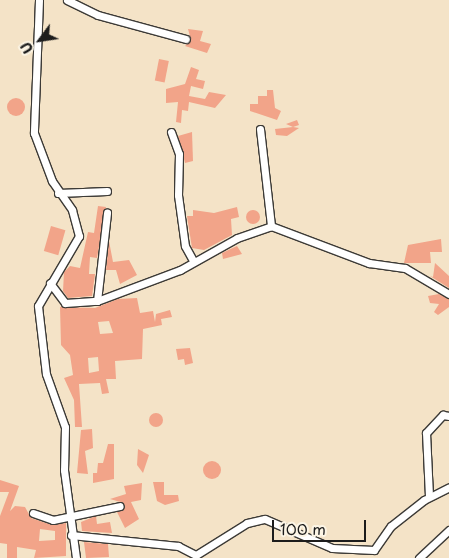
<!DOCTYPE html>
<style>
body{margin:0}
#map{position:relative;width:449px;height:558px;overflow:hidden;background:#f4e3c7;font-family:"Playpen Sans",sans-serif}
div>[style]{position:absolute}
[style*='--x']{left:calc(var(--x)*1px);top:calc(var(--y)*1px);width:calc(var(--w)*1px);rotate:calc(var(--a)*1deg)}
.building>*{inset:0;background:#f2a489;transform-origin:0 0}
.round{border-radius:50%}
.roads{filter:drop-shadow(1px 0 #3c3a36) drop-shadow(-1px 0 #3c3a36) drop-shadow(0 1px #3c3a36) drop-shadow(0 -1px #3c3a36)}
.minor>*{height:7px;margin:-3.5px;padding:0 3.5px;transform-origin:3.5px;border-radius:3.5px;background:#fff}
span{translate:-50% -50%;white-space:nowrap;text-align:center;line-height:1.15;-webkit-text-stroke:4.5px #fcf5e5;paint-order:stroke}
.north{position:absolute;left:15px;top:15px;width:50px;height:50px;-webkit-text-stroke:4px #fcf5e5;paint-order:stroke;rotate:239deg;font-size:14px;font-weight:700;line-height:20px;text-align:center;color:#1c1c1c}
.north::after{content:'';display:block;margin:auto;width:18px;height:22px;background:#1c1c1c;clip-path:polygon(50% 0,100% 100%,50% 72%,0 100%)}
.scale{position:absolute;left:272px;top:520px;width:94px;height:22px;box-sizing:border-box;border:2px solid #1c1c1c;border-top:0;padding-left:6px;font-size:15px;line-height:18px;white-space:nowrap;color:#1c1c1c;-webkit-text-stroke:4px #fcf5e5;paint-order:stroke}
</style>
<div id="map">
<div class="building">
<i style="clip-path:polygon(188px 29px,203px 31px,200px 41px,211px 44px,207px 53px,185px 46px,191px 40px)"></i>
<i style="left:159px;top:59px;width:10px;height:22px;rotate:11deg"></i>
<i style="clip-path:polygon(191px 67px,199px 70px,196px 79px,205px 81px,203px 89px,191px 86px,189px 96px,205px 99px,209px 92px,226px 95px,215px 108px,189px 102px,188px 111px,182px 110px,181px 123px,176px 122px,178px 102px,166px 103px,166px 89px,185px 84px)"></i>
<i style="clip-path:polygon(267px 90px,273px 90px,275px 108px,281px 111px,277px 120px,250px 111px,250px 104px,258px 104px,258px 96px,267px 96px)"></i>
<i class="round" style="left:7px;top:98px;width:18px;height:18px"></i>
<i style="clip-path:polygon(297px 120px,299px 125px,293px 127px,299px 128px,287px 136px,276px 135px,275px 129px,293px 127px,286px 124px)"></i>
<i style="clip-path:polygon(192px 132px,193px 161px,185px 163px,178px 136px)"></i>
<i style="clip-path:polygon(98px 206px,106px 207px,97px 258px,90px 257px,89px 274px,95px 274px,92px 296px,68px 298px,63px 291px,64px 272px,70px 266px,80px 268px,88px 232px,94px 233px)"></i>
<i style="clip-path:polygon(237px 207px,239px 217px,231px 219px,232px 235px,204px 250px,192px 248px,187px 216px,193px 216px,193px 210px,214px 213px)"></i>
<i class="round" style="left:246px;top:210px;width:14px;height:14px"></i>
<i style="left:51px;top:226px;width:15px;height:26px;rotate:16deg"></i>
<i style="clip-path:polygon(441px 239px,442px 252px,430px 252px,431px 263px,404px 263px,408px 245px)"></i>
<i style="clip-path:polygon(109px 241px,113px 262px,129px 260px,137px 275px,120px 284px,116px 270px,106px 270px)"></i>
<i style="clip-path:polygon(237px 246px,242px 254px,223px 259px,222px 253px)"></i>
<i style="clip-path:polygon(435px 263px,449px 276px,449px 288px,430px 276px,433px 277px)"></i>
<i style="clip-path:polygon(439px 294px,449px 299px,449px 307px,438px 315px,434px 312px,439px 304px,430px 303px,428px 296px)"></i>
<i style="clip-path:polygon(evenodd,137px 298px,140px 313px,153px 311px,155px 322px,156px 314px,170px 310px,172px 317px,161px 319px,162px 325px,143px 329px,142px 359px,115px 361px,116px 379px,106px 379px,109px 393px,102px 394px,100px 383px,79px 384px,82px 427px,75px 427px,74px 400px,64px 378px,73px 375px,70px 355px,61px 345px,60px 307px,95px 308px,118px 299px,137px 298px,109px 321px,113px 333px,100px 334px,98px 322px,109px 321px,137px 298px,98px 357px,99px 371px,89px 373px,88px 358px,98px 357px)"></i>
<i style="clip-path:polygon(190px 348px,193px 363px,185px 365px,184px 359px,178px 360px,176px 349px)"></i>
<i class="round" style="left:149px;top:413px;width:14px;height:14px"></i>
<i style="clip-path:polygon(92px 429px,93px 448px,85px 451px,88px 474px,77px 473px,81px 430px)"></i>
<i style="clip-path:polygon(108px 444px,114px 444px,114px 479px,93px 483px,93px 473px,97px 473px,98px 463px,103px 463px)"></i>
<i style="clip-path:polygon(138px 449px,149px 455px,143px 473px,137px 465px)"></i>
<i class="round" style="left:203px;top:461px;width:18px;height:18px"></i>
<i style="clip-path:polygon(evenodd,0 480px,19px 486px,10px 511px,15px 506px,25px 507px,31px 518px,52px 525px,66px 523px,66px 556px,34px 558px,36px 550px,17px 547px,17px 558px,7px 558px,7px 544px,0 543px,0 516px,9px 492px,0 492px,0 480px,40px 529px,55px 531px,55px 540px,39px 541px,40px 529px)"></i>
<i style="clip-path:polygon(153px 482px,164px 482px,164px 495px,178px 495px,179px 501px,165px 505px,157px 501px)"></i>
<i style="clip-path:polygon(142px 483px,141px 500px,131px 502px,139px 519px,125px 528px,117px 512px,124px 510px,124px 503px,110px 499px,126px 494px,124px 486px)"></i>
<i style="clip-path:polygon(96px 516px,97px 524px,110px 522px,112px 533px,82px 531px,81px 522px)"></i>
<i style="clip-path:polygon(84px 542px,108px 544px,109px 557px,86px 558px)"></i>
</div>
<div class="roads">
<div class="minor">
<i style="--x:39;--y:0;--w:133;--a:92.2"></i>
<i style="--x:34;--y:133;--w:51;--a:69.4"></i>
<i style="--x:52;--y:181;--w:35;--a:55"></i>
<i style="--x:72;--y:210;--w:27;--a:75"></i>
<i style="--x:79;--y:236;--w:81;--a:120.4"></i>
<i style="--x:38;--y:306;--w:68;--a:83.3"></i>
<i style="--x:46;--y:374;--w:56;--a:70.3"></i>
<i style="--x:65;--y:427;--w:43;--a:91.3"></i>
<i style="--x:64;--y:470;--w:89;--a:82.2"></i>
<i style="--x:67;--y:0;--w:34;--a:26"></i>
<i style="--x:98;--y:15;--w:91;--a:15.3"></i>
<i style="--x:260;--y:129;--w:98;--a:83.5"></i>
<i style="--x:171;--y:132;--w:23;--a:70"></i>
<i style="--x:179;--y:154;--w:41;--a:91.4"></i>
<i style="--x:178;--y:195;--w:51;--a:82.2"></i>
<i style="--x:185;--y:246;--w:18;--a:61"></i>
<i style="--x:58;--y:193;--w:49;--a:-2.3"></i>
<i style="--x:50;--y:283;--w:25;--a:53"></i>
<i style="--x:65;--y:303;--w:32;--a:-4"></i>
<i style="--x:97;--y:301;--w:89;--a:-20.5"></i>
<i style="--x:180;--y:270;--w:65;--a:-29.3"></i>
<i style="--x:237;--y:238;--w:36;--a:-19"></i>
<i style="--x:271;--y:226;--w:105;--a:20.7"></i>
<i style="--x:369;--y:263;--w:36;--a:8"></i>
<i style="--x:405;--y:268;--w:51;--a:30.6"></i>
<i style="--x:97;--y:301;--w:89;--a:-83.5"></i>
<i style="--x:429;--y:496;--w:63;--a:-92.7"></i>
<i style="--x:426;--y:433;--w:25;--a:-47"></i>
<i style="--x:443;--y:415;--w:6;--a:9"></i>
<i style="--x:33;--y:513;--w:21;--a:19"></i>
<i style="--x:53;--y:520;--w:68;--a:-11.8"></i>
<i style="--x:71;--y:535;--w:108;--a:5.9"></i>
<i style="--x:178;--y:546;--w:20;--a:27"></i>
<i style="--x:196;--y:555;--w:60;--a:-32.1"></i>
<i style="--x:247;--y:523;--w:18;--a:-13"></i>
<i style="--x:265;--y:519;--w:73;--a:23.4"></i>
<i style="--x:332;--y:548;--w:42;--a:2.7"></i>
<i style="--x:374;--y:550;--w:29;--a:-55"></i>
<i style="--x:391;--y:526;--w:42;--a:-38.2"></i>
<i style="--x:424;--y:500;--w:28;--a:-27"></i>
<i style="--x:419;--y:558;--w:41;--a:-43"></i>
</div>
</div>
<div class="north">U</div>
<div class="scale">100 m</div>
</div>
